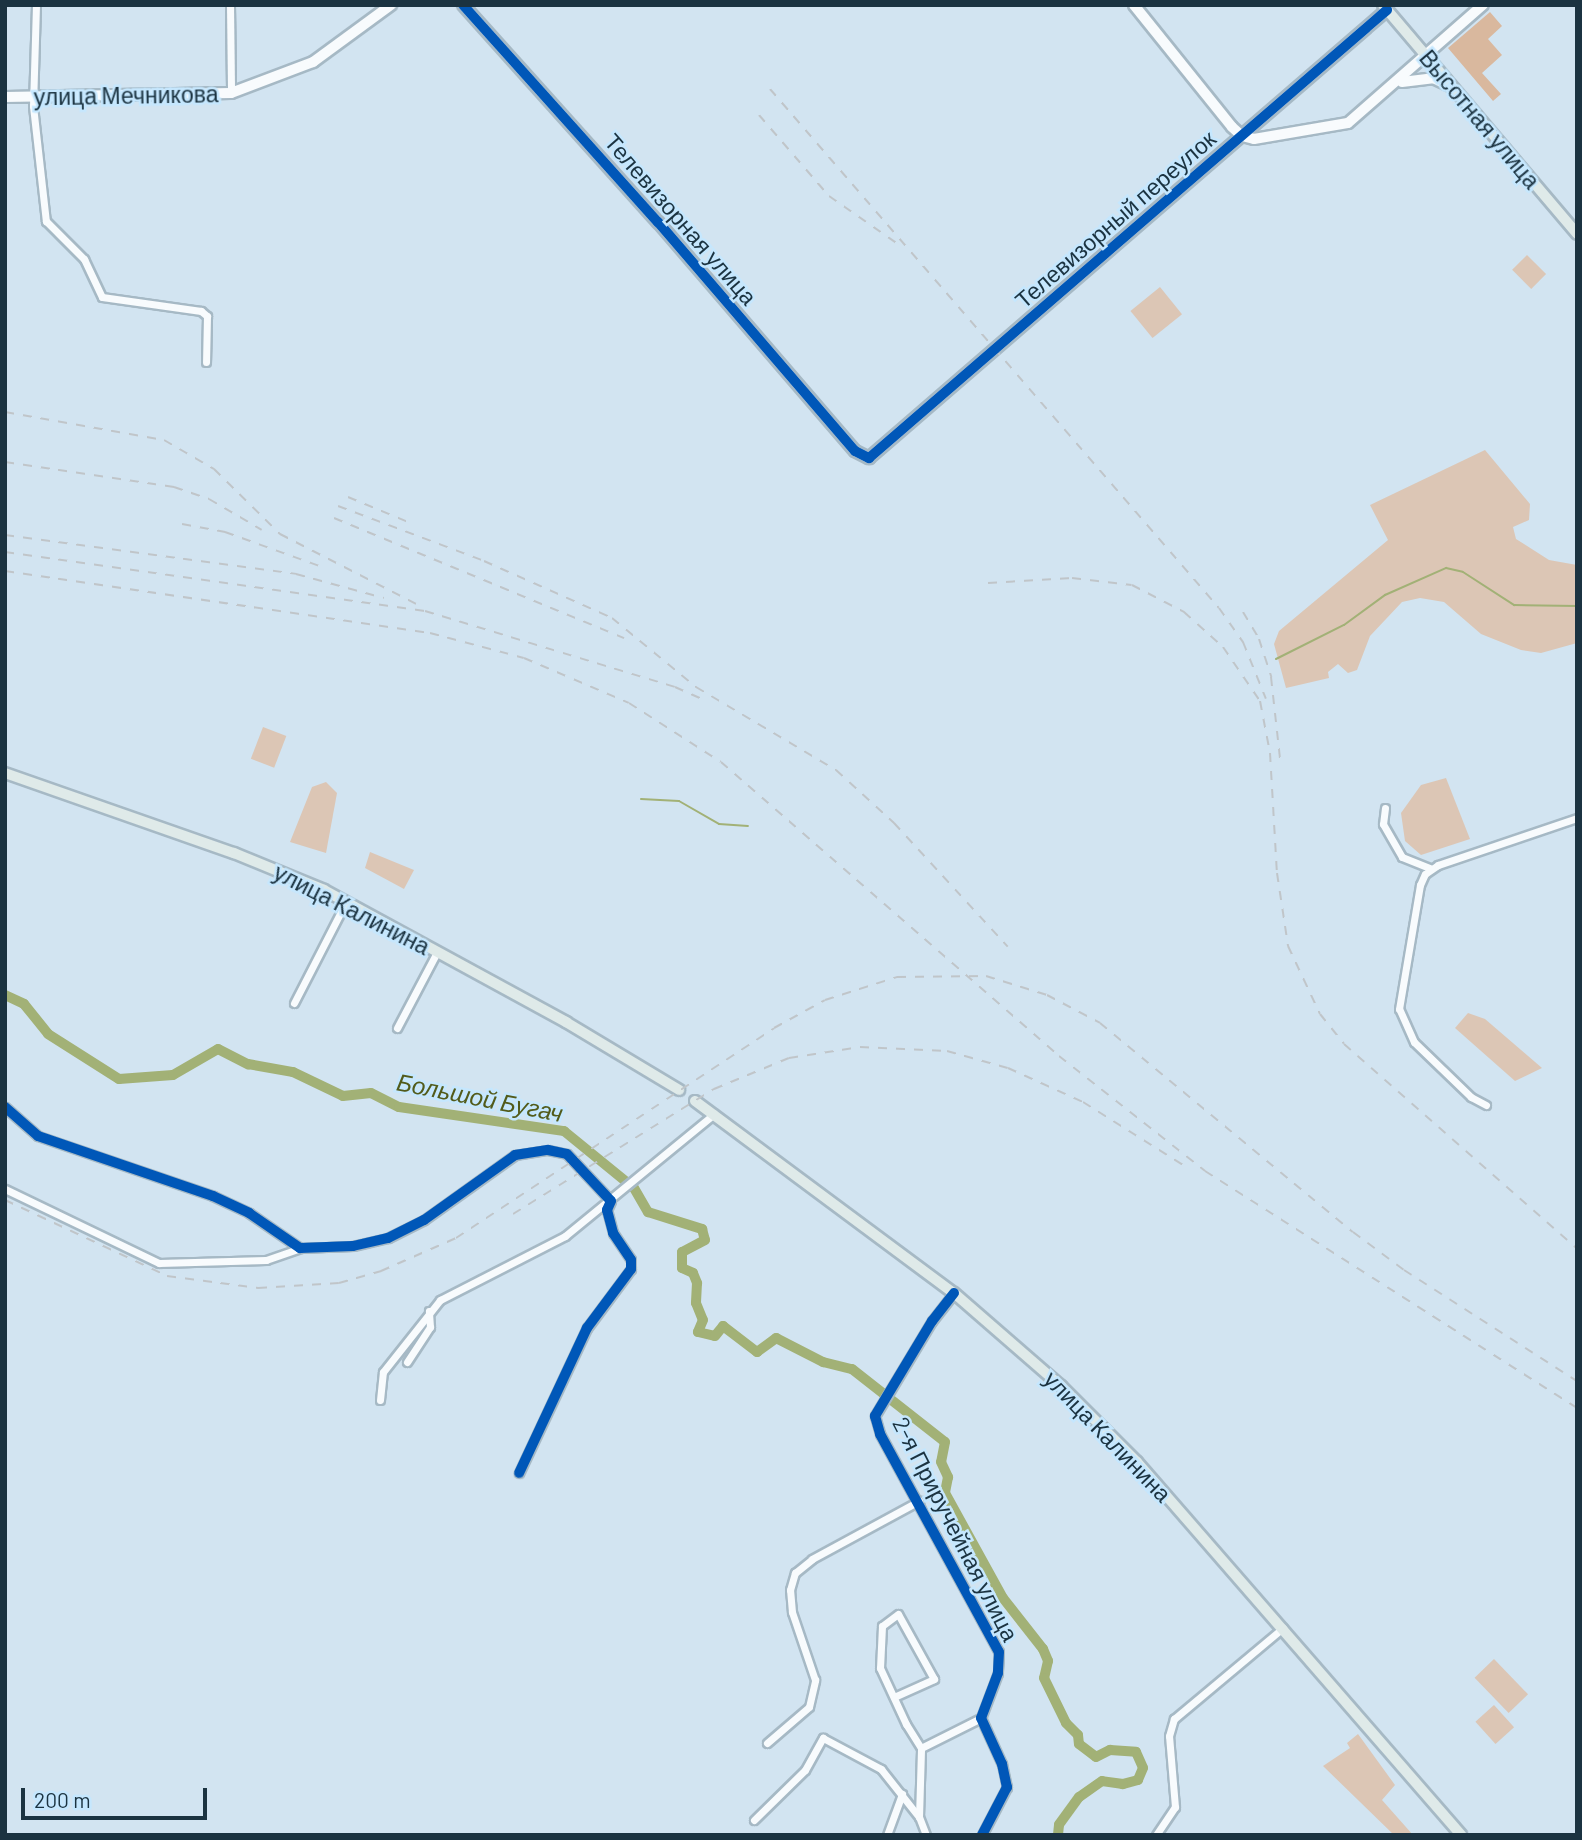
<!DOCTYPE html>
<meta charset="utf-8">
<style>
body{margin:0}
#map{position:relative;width:1582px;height:1840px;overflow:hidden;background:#d2e4f1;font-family:Barlow,sans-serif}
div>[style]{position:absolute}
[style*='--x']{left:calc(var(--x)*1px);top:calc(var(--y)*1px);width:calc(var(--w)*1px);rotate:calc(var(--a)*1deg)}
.green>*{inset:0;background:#dcc6b5;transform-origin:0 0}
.forest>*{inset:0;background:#d9b89e}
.stream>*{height:2px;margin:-1px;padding:0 1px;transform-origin:1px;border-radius:1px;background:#a2b176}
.river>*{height:10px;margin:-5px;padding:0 5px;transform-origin:5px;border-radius:5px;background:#a2b176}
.roads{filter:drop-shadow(2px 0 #a6b9c5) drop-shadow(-2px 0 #a6b9c5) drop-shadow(0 2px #a6b9c5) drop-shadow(0 -2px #a6b9c5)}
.street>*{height:7px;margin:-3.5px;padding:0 3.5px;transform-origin:3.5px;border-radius:3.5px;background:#f8fbfd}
.secondary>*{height:10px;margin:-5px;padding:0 5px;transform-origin:5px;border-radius:5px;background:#f8fbfd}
.primary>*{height:10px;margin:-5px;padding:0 5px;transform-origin:5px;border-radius:5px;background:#dfeae9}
.rail>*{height:2px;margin-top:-1px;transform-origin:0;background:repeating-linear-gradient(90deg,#c0c5c9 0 9px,transparent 0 18px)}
.cycleway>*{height:10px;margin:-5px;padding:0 5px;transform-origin:5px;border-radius:5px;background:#0057b8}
span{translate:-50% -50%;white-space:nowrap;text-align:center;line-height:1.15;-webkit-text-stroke:5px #c5e7fe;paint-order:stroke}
.street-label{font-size:23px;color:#1b3341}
.water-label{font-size:24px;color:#525b1b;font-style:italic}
.frame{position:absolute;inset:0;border:7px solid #1b3341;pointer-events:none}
.scale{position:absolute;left:21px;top:1788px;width:186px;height:32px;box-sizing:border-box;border:4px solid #1b3341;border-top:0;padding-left:9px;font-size:21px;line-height:24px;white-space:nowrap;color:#1b3341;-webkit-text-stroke:5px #c5e7fe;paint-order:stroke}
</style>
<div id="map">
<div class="green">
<i style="left:1527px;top:255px;width:27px;height:21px;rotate:45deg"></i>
<i style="left:1160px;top:287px;width:35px;height:38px;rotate:51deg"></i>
<i style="clip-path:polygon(1485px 450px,1530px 504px,1529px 520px,1513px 527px,1516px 539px,1549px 560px,1577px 565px,1577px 643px,1541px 653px,1521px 650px,1481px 634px,1444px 602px,1420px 598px,1402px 602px,1370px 636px,1357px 670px,1348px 673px,1338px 664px,1328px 672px,1329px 678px,1286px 688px,1274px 644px,1279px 631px,1388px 540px,1370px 505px)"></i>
<i style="left:263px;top:727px;width:25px;height:34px;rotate:21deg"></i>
<i style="clip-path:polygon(1446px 778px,1470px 839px,1421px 855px,1405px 841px,1401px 813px,1421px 785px)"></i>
<i style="clip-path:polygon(326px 782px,337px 793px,326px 853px,290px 842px,312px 787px)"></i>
<i style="clip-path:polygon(370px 852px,414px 870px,404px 889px,365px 868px)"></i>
<i style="clip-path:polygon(1468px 1013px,1485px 1019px,1542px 1068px,1515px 1081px,1455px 1028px)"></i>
<i style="left:1494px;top:1659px;width:49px;height:27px;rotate:46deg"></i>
<i style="left:1494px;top:1705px;width:30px;height:25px;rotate:48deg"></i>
<i style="clip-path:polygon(1358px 1734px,1395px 1785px,1382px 1800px,1413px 1835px,1394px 1835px,1323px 1766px,1350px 1748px,1347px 1743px)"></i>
</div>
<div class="forest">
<i style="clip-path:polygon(1490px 12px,1502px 26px,1488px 39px,1502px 55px,1482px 73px,1501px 94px,1493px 101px,1448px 48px)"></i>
</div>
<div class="stream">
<i style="--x:1276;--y:659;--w:76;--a:-26.6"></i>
<i style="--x:1344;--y:625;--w:51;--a:-36.2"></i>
<i style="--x:1385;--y:595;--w:67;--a:-23.9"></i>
<i style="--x:1446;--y:568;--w:17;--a:13"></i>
<i style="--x:1463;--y:572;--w:61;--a:32.9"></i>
<i style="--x:1514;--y:605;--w:63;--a:0.9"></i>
<i style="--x:641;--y:799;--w:38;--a:3"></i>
<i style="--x:679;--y:801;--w:46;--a:29.9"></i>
<i style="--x:719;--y:824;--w:29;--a:4"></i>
</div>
<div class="river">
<i style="--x:5;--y:995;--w:21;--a:25"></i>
<i style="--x:24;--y:1004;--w:38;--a:51"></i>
<i style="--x:48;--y:1034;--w:84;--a:32.4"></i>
<i style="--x:119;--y:1079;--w:54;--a:-4.2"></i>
<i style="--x:173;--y:1075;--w:52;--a:-30"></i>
<i style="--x:218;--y:1049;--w:34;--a:27"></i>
<i style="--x:248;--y:1064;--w:46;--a:10.1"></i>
<i style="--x:293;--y:1072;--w:55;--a:25.6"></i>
<i style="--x:343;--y:1096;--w:28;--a:-6"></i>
<i style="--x:371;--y:1093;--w:31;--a:27"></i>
<i style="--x:399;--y:1107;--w:167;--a:8.3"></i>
<i style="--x:564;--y:1131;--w:90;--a:39.2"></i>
<i style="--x:634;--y:1188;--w:28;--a:60"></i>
<i style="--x:648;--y:1212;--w:57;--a:17.5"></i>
<i style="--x:702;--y:1229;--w:11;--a:75"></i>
<i style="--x:705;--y:1240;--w:26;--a:152"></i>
<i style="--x:682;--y:1252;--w:16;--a:90"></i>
<i style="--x:682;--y:1268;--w:12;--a:24"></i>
<i style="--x:693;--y:1273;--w:11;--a:68"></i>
<i style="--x:697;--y:1283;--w:20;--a:93"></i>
<i style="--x:696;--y:1303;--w:18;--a:68"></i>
<i style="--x:703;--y:1320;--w:13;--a:113"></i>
<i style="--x:698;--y:1332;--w:17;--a:13"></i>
<i style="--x:715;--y:1336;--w:13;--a:-51"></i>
<i style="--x:723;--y:1326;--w:43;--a:37.4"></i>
<i style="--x:757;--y:1352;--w:24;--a:-36"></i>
<i style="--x:776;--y:1338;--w:53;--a:27.1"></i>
<i style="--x:823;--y:1362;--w:30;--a:14"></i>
<i style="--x:852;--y:1369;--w:118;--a:38.1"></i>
<i style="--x:945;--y:1442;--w:20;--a:101"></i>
<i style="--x:941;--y:1462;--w:17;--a:65"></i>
<i style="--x:948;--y:1477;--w:16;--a:101"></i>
<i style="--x:945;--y:1493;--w:120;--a:61.1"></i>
<i style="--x:1003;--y:1598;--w:65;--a:51.9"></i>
<i style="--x:1043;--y:1649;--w:13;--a:67"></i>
<i style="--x:1048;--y:1661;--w:17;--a:103"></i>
<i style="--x:1044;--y:1678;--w:50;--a:63.9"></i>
<i style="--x:1066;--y:1723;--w:17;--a:45"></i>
<i style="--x:1078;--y:1735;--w:9;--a:84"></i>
<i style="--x:1079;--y:1744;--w:21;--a:37"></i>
<i style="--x:1096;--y:1757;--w:16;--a:-27"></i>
<i style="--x:1110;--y:1750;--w:26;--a:4"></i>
<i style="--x:1136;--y:1752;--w:17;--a:66"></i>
<i style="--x:1143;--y:1768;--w:13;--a:113"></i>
<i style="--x:1138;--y:1780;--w:16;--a:165"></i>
<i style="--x:1123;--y:1784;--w:21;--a:-172"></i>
<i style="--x:1102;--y:1781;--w:28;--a:145"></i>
<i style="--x:1079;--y:1797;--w:34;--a:126"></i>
<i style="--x:1059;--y:1825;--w:10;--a:96"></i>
</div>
<div class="roads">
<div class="street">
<i style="--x:36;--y:5;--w:101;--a:91.7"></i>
<i style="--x:33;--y:106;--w:116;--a:83.6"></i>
<i style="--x:46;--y:221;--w:54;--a:45"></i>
<i style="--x:84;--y:259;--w:42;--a:64.7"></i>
<i style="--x:102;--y:297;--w:100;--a:8"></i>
<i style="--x:201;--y:311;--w:8;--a:40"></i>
<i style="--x:207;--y:316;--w:46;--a:91.2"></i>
<i style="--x:230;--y:5;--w:88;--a:89.3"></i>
<i style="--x:1385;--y:808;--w:16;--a:97"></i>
<i style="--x:1383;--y:824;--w:38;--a:60"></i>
<i style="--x:1402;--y:857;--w:31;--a:22"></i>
<i style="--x:294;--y:1003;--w:114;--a:-62.8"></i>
<i style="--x:397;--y:1028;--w:86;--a:-62.2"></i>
<i style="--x:1486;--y:1105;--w:17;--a:-152"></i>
<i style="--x:1471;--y:1097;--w:79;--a:-136"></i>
<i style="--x:1414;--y:1042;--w:36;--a:-114"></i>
<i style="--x:1399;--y:1009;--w:126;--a:-80.4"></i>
<i style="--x:1420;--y:885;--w:12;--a:-66"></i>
<i style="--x:1425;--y:874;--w:16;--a:-35"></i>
<i style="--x:1438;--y:865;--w:147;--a:-18.7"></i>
<i style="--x:5;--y:1107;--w:44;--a:41.3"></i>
<i style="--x:38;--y:1136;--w:185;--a:18.9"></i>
<i style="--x:213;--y:1196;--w:40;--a:25"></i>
<i style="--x:249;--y:1213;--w:62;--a:34.5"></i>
<i style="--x:300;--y:1248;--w:53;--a:-2.2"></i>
<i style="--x:353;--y:1246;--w:36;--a:-13"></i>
<i style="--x:388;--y:1238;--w:40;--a:-26.6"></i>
<i style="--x:424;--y:1220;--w:112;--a:-35.5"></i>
<i style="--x:515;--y:1155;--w:33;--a:-9"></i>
<i style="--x:548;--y:1150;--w:19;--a:12"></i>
<i style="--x:567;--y:1154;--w:64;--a:46.9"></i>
<i style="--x:611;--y:1201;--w:10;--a:114"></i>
<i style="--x:607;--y:1210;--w:24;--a:75"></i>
<i style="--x:613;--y:1233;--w:32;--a:56"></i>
<i style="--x:631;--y:1260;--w:9;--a:90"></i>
<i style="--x:631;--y:1269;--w:74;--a:126.7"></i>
<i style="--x:587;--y:1328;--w:160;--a:115.1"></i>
<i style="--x:5;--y:1189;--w:171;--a:25.7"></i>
<i style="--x:159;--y:1263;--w:107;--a:-1.6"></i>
<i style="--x:266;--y:1260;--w:36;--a:-19"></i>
<i style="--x:954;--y:1293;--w:36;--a:128"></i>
<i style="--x:932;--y:1321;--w:111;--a:121"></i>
<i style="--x:875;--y:1416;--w:19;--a:74"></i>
<i style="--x:880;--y:1434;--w:248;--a:61.4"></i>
<i style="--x:999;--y:1652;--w:21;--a:93"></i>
<i style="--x:998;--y:1673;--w:48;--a:110.7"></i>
<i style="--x:981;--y:1718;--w:51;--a:65.5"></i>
<i style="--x:1002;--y:1764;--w:24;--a:78"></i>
<i style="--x:1007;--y:1787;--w:54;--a:117.5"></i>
<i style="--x:407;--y:1362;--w:42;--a:-56.7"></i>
<i style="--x:430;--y:1327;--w:16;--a:-94"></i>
<i style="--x:380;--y:1400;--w:28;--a:-84"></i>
<i style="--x:383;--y:1372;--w:92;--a:-51.6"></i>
<i style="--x:440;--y:1300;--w:140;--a:-27.1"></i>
<i style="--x:565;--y:1236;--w:193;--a:-39.3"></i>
<i style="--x:894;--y:1697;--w:44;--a:-24.2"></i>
<i style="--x:934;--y:1679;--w:74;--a:-119"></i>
<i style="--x:898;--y:1614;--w:20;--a:143"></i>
<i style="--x:882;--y:1626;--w:42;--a:92.7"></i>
<i style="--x:880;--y:1668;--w:62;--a:65.1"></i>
<i style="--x:906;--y:1724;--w:28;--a:58"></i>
<i style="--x:767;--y:1743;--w:55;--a:-40.6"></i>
<i style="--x:809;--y:1707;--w:28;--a:-77"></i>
<i style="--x:815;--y:1680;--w:72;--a:-108.7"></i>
<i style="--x:792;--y:1612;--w:22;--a:-95"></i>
<i style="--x:790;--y:1590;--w:18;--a:-74"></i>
<i style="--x:795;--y:1573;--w:22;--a:-39"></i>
<i style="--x:812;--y:1559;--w:122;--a:-28.5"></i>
<i style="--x:754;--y:1820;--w:71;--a:-44.4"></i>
<i style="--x:805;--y:1770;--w:37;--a:-61"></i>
<i style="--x:823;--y:1738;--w:66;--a:28.1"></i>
<i style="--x:881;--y:1769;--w:61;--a:51.6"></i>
<i style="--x:887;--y:1835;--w:44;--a:-69.9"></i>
<i style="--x:926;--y:1835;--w:19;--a:-111"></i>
<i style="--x:919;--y:1817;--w:69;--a:-88.3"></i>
<i style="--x:921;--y:1748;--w:67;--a:-26.6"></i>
<i style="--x:1156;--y:1835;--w:34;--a:-56"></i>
<i style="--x:1175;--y:1807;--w:71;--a:-94.8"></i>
<i style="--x:1169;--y:1736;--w:18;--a:-74"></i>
<i style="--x:1174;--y:1719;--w:142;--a:-39.9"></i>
</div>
<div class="secondary">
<i style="--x:463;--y:5;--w:292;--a:48.1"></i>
<i style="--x:658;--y:222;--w:302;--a:49.3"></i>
<i style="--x:855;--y:451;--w:16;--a:27"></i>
<i style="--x:869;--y:458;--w:685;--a:-40.86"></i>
<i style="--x:1134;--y:5;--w:156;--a:51.2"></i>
<i style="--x:1232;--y:127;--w:13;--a:42"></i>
<i style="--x:1242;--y:136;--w:12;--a:14"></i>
<i style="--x:1254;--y:139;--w:95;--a:-9.7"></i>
<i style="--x:1348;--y:123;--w:179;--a:-41.2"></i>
<i style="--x:1402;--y:82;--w:31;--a:-7"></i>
<i style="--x:1433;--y:78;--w:19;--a:25"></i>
<i style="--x:5;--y:97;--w:226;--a:-1"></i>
<i style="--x:231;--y:93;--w:88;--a:-20.7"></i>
<i style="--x:313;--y:62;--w:97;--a:-36.2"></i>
</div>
<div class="primary">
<i style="--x:1383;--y:5;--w:300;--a:49.7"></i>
<i style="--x:5;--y:773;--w:243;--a:19.3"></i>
<i style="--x:234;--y:853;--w:97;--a:22.3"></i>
<i style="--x:324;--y:890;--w:276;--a:28.6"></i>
<i style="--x:566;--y:1022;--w:132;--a:31"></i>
<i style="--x:695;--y:1101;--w:322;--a:36.6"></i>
<i style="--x:954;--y:1293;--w:142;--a:41"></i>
<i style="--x:1061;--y:1386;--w:107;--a:45"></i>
<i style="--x:1137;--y:1462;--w:494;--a:49"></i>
</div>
</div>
<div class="rail">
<i style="--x:770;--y:89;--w:686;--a:49.14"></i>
<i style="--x:1219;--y:608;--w:42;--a:54.8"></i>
<i style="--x:1243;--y:642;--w:61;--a:68"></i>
<i style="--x:759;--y:115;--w:107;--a:49.2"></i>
<i style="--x:829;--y:196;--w:89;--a:34.9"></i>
<i style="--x:5;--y:412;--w:161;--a:10"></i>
<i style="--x:164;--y:440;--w:58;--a:30.1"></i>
<i style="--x:214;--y:469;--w:93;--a:44.6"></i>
<i style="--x:280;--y:534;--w:153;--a:27.2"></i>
<i style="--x:5;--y:462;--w:171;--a:8.4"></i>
<i style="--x:174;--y:487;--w:37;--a:19"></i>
<i style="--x:209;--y:499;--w:61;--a:30.3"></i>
<i style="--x:348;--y:497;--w:70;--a:22.6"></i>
<i style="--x:338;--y:506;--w:156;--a:20.6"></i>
<i style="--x:484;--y:561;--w:140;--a:24"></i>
<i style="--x:612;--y:618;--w:109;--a:39.4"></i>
<i style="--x:696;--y:687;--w:163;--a:30.7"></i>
<i style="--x:836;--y:770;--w:79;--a:42.4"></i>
<i style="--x:894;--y:823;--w:168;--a:47.4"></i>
<i style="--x:334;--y:518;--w:314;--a:22.5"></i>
<i style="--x:182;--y:524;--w:44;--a:10.5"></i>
<i style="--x:225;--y:532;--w:103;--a:19.8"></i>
<i style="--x:5;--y:535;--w:294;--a:7.6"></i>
<i style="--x:296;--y:574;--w:91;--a:15.3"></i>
<i style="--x:5;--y:552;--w:424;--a:8"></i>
<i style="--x:425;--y:611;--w:261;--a:16.9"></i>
<i style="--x:675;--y:687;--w:32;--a:24"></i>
<i style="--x:5;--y:571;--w:429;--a:8.3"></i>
<i style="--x:430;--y:633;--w:97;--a:14.9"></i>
<i style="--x:524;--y:658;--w:114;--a:23.2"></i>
<i style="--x:629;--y:703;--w:109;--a:32.7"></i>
<i style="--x:721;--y:762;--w:448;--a:41"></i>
<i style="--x:1059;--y:1056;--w:186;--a:38.2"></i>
<i style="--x:1205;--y:1171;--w:441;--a:32.5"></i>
<i style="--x:988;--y:583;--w:84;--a:-3.4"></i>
<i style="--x:1072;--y:578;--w:60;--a:6.7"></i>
<i style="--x:1132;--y:585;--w:59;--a:27.4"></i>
<i style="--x:1184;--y:612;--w:52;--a:41.9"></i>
<i style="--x:1223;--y:647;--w:65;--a:55.6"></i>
<i style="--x:1260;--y:701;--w:53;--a:79.1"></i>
<i style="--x:1270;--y:753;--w:120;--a:86.7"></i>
<i style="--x:1277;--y:873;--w:74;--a:81.4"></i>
<i style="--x:1288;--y:946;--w:75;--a:64.8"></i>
<i style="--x:1320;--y:1014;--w:38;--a:51"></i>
<i style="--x:1344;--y:1044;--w:310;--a:41.3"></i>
<i style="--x:1243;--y:612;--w:31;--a:59"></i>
<i style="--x:1259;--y:639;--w:40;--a:72"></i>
<i style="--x:1271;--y:677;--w:82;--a:83.7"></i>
<i style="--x:5;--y:1200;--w:179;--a:25.1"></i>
<i style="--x:167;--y:1276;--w:92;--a:7.5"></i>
<i style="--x:258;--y:1288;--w:81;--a:-3.5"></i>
<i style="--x:339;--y:1283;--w:44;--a:-15.9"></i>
<i style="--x:381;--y:1271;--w:82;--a:-23.7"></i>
<i style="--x:456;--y:1238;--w:381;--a:-33.4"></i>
<i style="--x:774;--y:1028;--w:58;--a:-28.8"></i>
<i style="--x:825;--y:1000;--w:76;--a:-17.7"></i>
<i style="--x:897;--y:977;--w:89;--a:-0.6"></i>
<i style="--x:986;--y:976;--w:64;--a:17.3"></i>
<i style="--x:1047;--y:995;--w:60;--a:27.8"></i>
<i style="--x:1100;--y:1023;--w:328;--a:39.6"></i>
<i style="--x:1353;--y:1232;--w:64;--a:36.7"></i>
<i style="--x:1404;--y:1270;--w:206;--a:32.7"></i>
<i style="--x:513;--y:1214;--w:237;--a:-31.9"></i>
<i style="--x:714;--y:1089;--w:81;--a:-22.5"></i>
<i style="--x:789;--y:1058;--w:72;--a:-8.8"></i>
<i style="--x:860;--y:1047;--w:87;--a:2.6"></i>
<i style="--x:947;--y:1051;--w:63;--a:15.6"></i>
<i style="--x:1008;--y:1068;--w:82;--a:24.4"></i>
<i style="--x:1083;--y:1102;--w:118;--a:32.2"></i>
</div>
<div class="cycleway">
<i style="--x:463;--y:5;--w:292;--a:48.1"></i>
<i style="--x:658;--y:222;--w:302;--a:49.3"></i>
<i style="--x:855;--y:451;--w:16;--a:27"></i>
<i style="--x:869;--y:458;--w:685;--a:-40.86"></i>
<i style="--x:5;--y:1107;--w:44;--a:41.3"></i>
<i style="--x:38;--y:1136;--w:185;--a:18.9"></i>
<i style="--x:213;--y:1196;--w:40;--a:25"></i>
<i style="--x:249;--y:1213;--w:62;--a:34.5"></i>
<i style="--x:300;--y:1248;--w:53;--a:-2.2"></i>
<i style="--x:353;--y:1246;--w:36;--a:-13"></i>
<i style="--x:388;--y:1238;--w:40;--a:-26.6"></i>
<i style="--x:424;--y:1220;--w:112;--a:-35.5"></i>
<i style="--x:515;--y:1155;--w:33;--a:-9"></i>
<i style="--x:548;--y:1150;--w:19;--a:12"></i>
<i style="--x:567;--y:1154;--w:64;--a:46.9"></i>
<i style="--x:611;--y:1201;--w:10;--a:114"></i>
<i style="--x:607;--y:1210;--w:24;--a:75"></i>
<i style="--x:613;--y:1233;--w:32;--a:56"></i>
<i style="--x:631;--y:1260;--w:9;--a:90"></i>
<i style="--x:631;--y:1269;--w:74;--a:126.7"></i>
<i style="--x:587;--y:1328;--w:160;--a:115.1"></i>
<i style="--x:954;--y:1293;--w:36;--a:128"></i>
<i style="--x:932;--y:1321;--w:111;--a:121"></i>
<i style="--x:875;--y:1416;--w:19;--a:74"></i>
<i style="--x:880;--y:1434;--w:248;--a:61.4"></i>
<i style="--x:999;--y:1652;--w:21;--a:93"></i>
<i style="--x:998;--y:1673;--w:48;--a:110.7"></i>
<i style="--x:981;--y:1718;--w:51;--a:65.5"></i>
<i style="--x:1002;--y:1764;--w:24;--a:78"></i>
<i style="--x:1007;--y:1787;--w:54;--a:117.5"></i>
</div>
<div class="street-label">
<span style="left:126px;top:95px;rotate:-1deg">улица Мечникова</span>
<span style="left:1480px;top:119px;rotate:50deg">Высотная улица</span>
<span style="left:681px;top:219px;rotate:49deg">Телевизорная улица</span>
<span style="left:1115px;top:219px;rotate:-41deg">Телевизорный переулок</span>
<span style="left:352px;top:909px;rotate:27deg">улица Калинина</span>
<span style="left:1108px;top:1436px;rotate:46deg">улица Калинина</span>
<span style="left:956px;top:1529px;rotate:63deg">2-я Приручейная улица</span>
</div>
<div class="water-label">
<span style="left:480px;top:1097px;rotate:11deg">Большой Бугач</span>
</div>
<div class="frame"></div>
<div class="scale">200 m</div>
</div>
